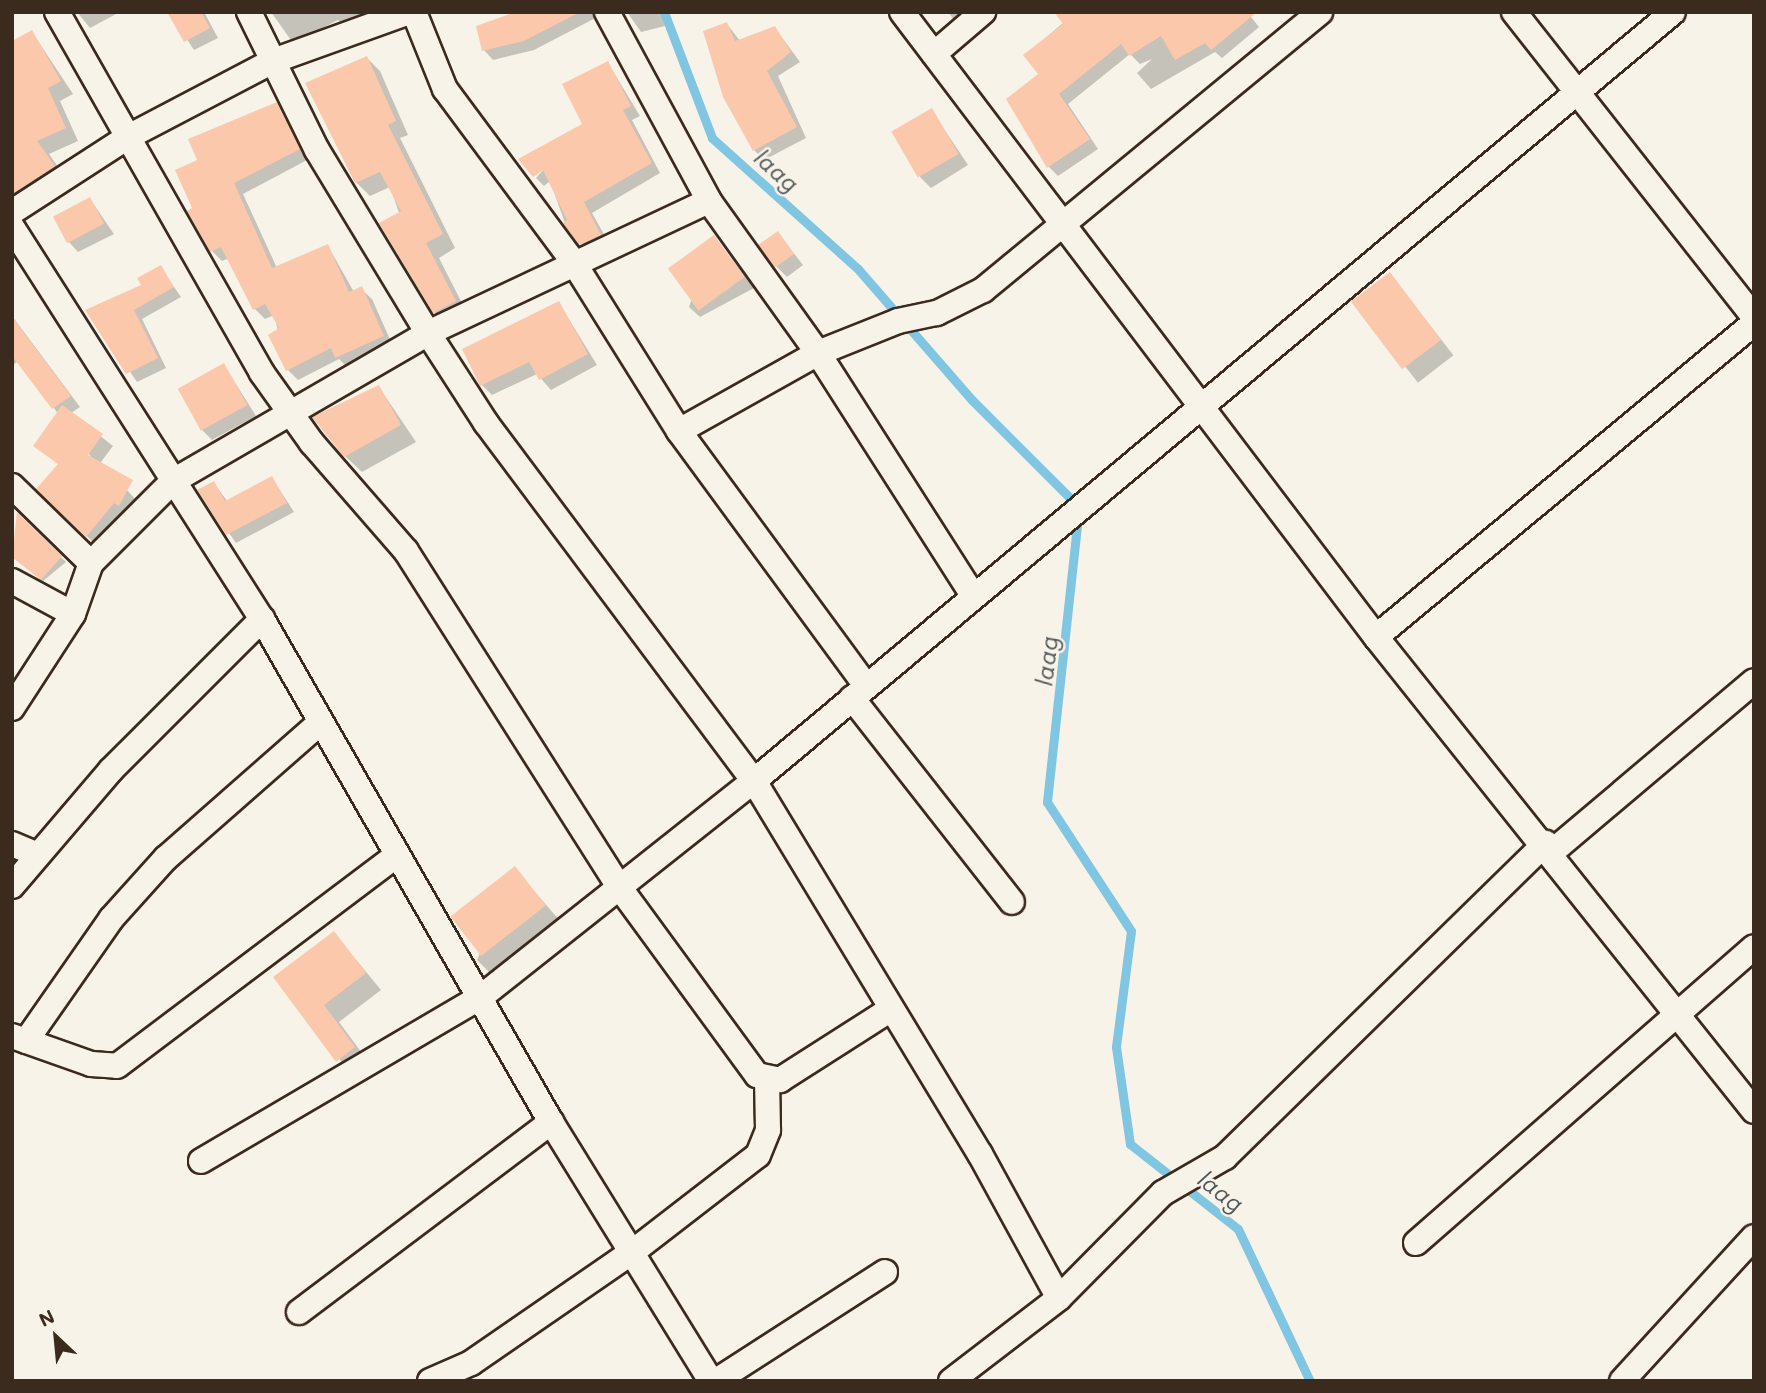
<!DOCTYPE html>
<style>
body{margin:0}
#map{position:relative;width:1766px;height:1393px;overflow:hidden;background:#f7f3e8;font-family:Mali,sans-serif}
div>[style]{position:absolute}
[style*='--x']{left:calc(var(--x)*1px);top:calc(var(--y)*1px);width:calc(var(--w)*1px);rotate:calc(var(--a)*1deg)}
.shadow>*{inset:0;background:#0003;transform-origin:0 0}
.stream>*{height:9px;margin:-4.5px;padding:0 4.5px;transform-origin:4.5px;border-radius:4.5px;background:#80c5e1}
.building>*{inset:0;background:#fcc8ac;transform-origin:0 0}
.roads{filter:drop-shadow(2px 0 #3b2a1e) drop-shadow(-2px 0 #3b2a1e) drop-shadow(0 2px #3b2a1e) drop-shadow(0 -2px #3b2a1e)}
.minor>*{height:24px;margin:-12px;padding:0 12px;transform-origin:12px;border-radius:12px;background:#f7f3e8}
span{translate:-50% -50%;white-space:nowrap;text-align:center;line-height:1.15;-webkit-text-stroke:5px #f7f3e8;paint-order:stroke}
.water-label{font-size:24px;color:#505858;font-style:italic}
.frame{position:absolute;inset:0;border:14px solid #3b2a1e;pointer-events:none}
.north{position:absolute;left:21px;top:1302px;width:70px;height:70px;-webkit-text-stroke:5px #f7f3e8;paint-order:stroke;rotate:334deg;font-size:19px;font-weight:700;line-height:28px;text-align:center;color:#3b2a1e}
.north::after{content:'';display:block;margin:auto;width:24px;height:32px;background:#3b2a1e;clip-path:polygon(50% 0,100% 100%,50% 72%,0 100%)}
</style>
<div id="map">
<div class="shadow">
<i style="clip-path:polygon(77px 12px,120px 12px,90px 28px)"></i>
<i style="clip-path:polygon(169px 12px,204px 12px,218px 38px,194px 50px)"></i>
<i style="clip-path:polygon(271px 12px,379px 12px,353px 35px,338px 20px,293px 43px)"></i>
<i style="clip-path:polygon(518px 12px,607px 12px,534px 50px,493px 60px,484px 50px)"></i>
<i style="clip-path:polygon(627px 12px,661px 12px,665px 26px,641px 32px)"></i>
<i style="clip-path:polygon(948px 12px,981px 12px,958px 25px)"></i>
<i style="clip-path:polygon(1076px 12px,1247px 12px,1259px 27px,1222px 58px,1215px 52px,1151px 89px,1137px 73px,1152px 59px,1140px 64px,1130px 54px,1068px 104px,1098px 149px,1058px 176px,1049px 167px,1041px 75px,1025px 55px)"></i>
<i style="clip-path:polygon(727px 24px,740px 41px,775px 28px,800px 62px,778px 76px,806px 138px,764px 160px,754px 150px)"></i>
<i style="clip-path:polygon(32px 32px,73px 94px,60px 101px,78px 141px,49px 154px,67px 180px,23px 204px,12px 193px)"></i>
<i style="clip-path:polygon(367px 58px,380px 71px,408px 135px,400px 138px,455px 248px,439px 258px,468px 315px,448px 325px,434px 312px,390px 187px,370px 196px,356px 182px)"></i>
<i style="clip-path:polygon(608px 63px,640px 116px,632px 120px,660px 173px,592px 213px,610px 245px,591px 254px,565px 223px,550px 181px,544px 186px,536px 178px,584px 124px)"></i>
<i style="clip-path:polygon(276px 104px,309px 159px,243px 194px,277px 268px,328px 246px,354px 292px,361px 289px,372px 299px,393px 346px,347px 367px,339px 359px,298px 380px,288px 370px,274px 315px,265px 319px,255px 309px,229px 258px,222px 261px,212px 251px,195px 209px,199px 161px)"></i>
<i style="clip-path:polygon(932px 111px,968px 165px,931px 188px,920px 177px)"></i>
<i style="clip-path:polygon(90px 199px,114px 234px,78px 252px,68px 241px)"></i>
<i style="clip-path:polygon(778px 233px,803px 265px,787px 277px,776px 266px)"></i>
<i style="clip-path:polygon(714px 237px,754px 288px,700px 317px,689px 307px)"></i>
<i style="clip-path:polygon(160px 267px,181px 297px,142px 319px,166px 368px,137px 382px,88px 310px,144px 286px)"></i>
<i style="left:1390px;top:274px;width:103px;height:45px;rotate:52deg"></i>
<i style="clip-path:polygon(559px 303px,597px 365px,551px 390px,537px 374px,492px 395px,481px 384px)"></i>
<i style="clip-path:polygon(12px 316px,80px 407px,71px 413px,113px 446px,98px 466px,18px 361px,12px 366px)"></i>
<i style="clip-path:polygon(224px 365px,256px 416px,212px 440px,201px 429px)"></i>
<i style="clip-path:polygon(379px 387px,416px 442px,362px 472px,345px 456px)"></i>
<i style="clip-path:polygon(272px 478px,294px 512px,236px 543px,200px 491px,214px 483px,227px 501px)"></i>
<i style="clip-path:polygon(39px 489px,126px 489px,136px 500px,97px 546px)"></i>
<i style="clip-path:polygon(18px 515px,66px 562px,43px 581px,12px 557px)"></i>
<i style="clip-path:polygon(515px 869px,561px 922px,493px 976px,477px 960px)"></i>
<i style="clip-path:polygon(334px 933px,381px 990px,339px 1022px,370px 1064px,353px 1076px,275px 978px)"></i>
</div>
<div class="stream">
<i style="--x:664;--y:12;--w:135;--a:69.1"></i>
<i style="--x:712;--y:138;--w:196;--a:41.9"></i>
<i style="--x:858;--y:269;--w:174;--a:49"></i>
<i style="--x:972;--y:400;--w:151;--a:45"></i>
<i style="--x:1079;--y:507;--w:297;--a:96.2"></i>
<i style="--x:1047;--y:802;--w:154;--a:56.9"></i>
<i style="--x:1131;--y:931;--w:117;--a:97.4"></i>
<i style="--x:1116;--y:1047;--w:98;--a:81.8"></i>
<i style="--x:1130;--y:1144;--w:137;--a:38.2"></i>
<i style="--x:1238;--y:1229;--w:168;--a:64.7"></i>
</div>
<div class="building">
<i style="clip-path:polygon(167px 12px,201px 12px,210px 28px,184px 42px)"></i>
<i style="clip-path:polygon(516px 12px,580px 12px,524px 41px,482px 51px,476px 26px)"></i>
<i style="clip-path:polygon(1054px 12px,1257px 12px,1211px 50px,1205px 43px,1175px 60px,1161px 36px,1129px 56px,1121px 44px,1059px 94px,1090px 139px,1047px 168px,1006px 99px,1038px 74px,1023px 55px,1063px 24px)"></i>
<i style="clip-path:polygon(727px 22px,735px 41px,775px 26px,791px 52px,767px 71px,797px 127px,753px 151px,723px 97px,703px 31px)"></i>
<i style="clip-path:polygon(32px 30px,61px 81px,48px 88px,66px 128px,37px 141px,55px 166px,12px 194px,12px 41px)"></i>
<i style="clip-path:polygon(367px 56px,396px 121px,388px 125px,443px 234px,426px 243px,456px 301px,433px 313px,379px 223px,401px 211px,380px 172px,355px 183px,305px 83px)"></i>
<i style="clip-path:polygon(608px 61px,631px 106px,623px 110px,652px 163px,584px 202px,601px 235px,579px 245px,563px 223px,567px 220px,543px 170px,533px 177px,518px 159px,582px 124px,562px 84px)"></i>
<i style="clip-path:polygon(277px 102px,300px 149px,234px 183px,272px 268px,328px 244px,349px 292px,362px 286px,384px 336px,335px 358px,331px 348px,286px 371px,268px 335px,279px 328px,265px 304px,253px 310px,221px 247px,210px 252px,187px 211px,192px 208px,175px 170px,197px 160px,188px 139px)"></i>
<i style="left:932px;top:108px;width:53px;height:47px;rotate:60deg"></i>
<i style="left:90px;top:197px;width:30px;height:42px;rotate:62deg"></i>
<i style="left:778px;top:231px;width:28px;height:24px;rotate:55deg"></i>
<i style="left:714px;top:235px;width:52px;height:57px;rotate:54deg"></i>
<i style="clip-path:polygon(161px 265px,174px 287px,134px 310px,158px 358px,126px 374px,85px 310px,141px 285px,137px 278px)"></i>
<i style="left:1390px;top:272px;width:85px;height:49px;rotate:53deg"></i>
<i style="clip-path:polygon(559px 301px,588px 354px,539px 380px,529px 362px,480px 386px,462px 349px)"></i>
<i style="clip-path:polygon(12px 317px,71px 396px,52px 409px,12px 356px)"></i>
<i style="left:224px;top:363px;width:48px;height:53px;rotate:61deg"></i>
<i style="clip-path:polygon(379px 385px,401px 425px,344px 457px,312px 417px)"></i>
<i style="clip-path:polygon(62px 405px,103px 434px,88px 455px,133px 480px,119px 506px,114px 503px,86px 537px,36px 489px,58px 464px,33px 446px)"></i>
<i style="clip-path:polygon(272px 476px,287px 503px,226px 535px,197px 490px,214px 481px,225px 501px)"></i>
<i style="clip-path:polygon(17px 512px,62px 556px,41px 580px,12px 557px)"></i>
<i style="left:515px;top:866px;width:50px;height:82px;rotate:52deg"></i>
<i style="clip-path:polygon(334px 931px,366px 973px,324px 1005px,355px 1047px,336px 1062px,273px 977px)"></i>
</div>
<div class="roads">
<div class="minor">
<i style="--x:57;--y:12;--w:415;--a:60.4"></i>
<i style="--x:262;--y:373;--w:86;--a:54.5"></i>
<i style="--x:312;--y:443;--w:143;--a:49"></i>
<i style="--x:406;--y:551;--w:399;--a:57.6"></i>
<i style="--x:620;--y:888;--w:232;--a:53.8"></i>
<i style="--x:757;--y:1075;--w:24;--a:12"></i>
<i style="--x:780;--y:1080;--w:128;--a:-32.6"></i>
<i style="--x:249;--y:12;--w:154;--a:63.8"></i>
<i style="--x:317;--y:150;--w:214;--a:58.8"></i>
<i style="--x:428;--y:333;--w:107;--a:57.2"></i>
<i style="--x:486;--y:423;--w:447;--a:53.2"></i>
<i style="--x:754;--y:781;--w:436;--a:58.8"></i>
<i style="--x:980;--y:1154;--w:164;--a:61.3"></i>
<i style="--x:414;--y:12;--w:83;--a:68.1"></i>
<i style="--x:445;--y:89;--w:217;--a:53.4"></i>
<i style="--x:574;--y:263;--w:198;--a:58"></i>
<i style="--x:679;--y:431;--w:316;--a:53.7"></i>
<i style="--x:607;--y:12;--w:215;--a:61.6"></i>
<i style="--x:709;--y:201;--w:187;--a:54.4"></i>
<i style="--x:818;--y:353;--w:287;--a:57.4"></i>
<i style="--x:902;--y:12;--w:784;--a:52.82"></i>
<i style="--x:1376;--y:637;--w:606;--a:51.43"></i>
<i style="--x:1514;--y:12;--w:388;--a:51.8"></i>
<i style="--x:934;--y:54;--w:65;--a:-40.6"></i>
<i style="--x:12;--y:212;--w:138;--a:-32.9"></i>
<i style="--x:128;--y:137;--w:164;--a:-27.7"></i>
<i style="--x:273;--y:61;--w:145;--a:-19.8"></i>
<i style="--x:12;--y:227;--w:465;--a:57.5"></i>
<i style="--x:262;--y:619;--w:580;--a:60.12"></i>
<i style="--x:551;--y:1122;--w:304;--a:58.3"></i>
<i style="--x:679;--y:431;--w:159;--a:-29.3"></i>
<i style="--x:818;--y:353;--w:86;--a:-21.8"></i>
<i style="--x:898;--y:321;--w:40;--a:-12"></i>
<i style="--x:937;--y:313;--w:51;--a:-26.6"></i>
<i style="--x:983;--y:290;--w:437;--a:-39.5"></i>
<i style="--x:12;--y:486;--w:110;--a:44.3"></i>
<i style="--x:12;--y:581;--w:69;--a:28.4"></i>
<i style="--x:1376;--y:637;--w:491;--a:-39.7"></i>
<i style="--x:852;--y:698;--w:259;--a:51.9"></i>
<i style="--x:12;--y:708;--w:112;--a:-57"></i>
<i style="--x:73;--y:614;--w:54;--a:-70.6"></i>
<i style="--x:91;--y:563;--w:116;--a:-45"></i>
<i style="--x:173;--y:481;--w:295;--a:-30.1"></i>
<i style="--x:428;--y:333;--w:310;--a:-25.2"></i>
<i style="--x:12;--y:844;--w:25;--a:23"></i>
<i style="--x:1553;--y:851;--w:263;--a:-40.2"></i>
<i style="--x:12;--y:886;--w:153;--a:-49.5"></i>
<i style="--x:111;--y:770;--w:214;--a:-45"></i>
<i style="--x:12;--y:1036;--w:84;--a:19.5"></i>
<i style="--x:91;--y:1064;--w:26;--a:4"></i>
<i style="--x:117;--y:1066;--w:351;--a:-37"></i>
<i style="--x:26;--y:1041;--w:149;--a:-55.1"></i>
<i style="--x:111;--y:919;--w:82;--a:-48"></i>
<i style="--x:166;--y:858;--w:206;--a:-41.3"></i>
<i style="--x:201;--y:1161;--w:324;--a:-30.4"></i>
<i style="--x:481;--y:997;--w:348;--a:-38.4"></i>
<i style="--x:754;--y:781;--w:1198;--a:-39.92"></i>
<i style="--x:1416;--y:1243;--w:449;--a:-41.2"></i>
<i style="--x:299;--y:1312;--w:316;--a:-37"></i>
<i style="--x:430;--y:1381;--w:45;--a:-23.7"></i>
<i style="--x:471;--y:1363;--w:199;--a:-34.6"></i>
<i style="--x:635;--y:1250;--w:155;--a:-37.7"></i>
<i style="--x:758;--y:1155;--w:27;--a:-68"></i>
<i style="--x:768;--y:1130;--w:50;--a:-91.1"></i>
<i style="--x:716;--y:1381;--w:201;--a:-32.8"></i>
<i style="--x:951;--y:1381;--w:136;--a:-37.5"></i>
<i style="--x:1059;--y:1298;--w:148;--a:-45.3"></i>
<i style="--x:1163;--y:1193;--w:72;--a:-30.1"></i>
<i style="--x:1225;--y:1157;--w:449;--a:-44.4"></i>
<i style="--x:1622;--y:1381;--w:195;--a:-47.5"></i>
</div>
</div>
<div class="water-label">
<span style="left:777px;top:170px;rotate:42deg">laag</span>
<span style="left:1046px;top:661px;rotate:-83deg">laag</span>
<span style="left:1221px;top:1191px;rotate:38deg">laag</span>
</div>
<div class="frame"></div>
<div class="north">N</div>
</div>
